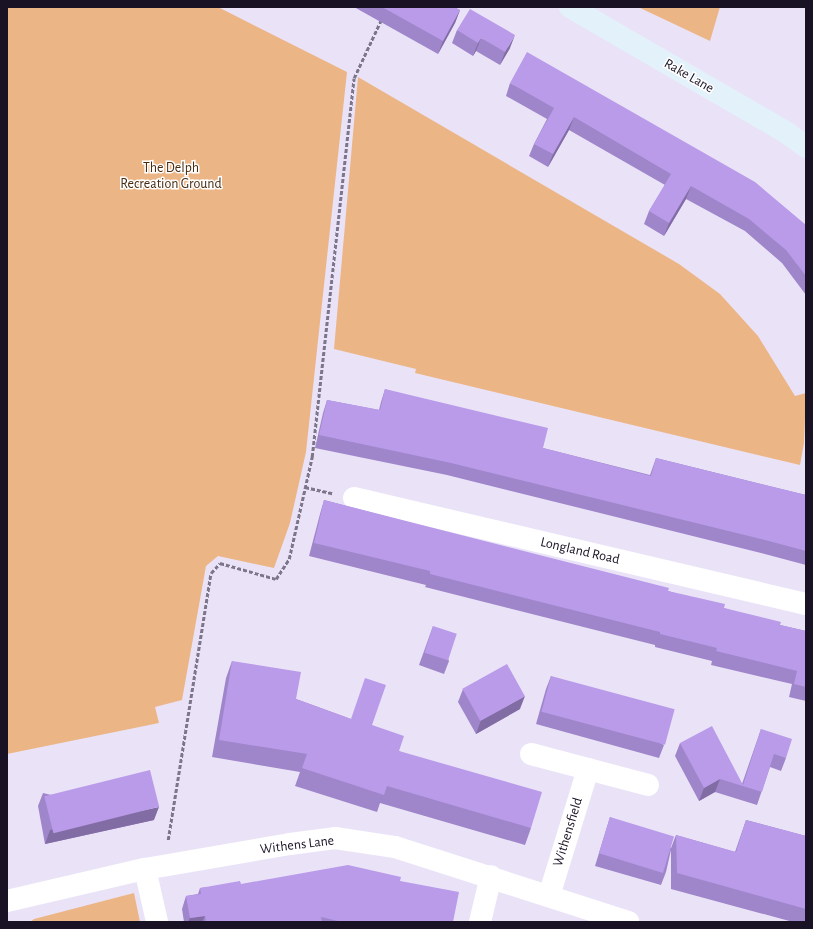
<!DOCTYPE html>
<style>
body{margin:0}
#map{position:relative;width:813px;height:929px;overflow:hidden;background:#eae3f8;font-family:"Alegreya Sans",sans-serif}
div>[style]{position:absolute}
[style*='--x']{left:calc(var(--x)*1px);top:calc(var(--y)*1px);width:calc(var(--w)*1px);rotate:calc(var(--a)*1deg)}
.green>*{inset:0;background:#ecb586}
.path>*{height:2.5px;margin-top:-1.25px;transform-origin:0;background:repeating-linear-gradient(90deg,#7d768a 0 4px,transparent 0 6px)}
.minor>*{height:22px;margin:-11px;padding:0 11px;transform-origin:11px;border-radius:11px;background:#fff}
.secondary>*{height:22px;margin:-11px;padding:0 11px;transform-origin:11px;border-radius:11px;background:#e3f1fb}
.wall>*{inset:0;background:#9f85c9}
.shaded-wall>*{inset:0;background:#826ca4}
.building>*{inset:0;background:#b99bea;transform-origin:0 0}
span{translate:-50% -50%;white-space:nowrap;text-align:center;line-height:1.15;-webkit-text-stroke:3px #fff;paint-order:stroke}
.street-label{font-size:14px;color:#191224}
.park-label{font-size:14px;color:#482b10}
.frame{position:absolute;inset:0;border:8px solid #191224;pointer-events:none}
</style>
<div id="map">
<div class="green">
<i style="clip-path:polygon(7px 7px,218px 7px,347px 72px,306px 452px,290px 523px,274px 568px,218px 556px,206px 566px,182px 700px,155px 707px,159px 723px,7px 754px)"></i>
<i style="clip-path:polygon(638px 7px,720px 7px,710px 41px)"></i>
<i style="clip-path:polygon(358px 77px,679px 264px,720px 294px,758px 336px,795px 396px,806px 393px,804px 443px,800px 465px,415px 373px,416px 369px,334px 349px)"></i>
<i style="clip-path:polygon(134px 893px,140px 922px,30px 922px,34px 919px)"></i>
</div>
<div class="path">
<i style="--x:305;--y:487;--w:28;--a:13"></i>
<i style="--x:168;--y:840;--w:270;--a:-80.9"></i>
<i style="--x:211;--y:573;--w:13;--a:-48"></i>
<i style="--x:220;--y:563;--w:58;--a:15.9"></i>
<i style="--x:276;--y:579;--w:24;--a:-57"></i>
<i style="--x:289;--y:559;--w:105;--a:-77.3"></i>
<i style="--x:312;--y:457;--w:381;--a:-83.7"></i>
<i style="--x:354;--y:78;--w:64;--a:-65"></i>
</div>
<div class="minor">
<i style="--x:354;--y:498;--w:464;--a:13.2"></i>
<i style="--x:531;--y:754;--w:121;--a:14.8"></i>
<i style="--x:145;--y:869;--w:54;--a:77.2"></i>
<i style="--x:549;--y:896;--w:133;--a:-72.9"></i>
<i style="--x:7;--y:901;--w:142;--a:-13.1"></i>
<i style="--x:145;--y:869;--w:147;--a:-9.8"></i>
<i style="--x:290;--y:844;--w:45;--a:-7.6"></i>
<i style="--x:335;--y:838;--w:61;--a:8.5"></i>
<i style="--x:395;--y:847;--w:245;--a:17.8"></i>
<i style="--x:480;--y:922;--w:47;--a:-76.6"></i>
</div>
<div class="secondary">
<i style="--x:570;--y:7;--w:251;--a:30.1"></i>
<i style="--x:787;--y:133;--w:24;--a:36"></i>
</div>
<div class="wall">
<i style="clip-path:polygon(354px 7px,454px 7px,460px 10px,455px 23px,438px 54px)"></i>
<i style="clip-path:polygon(457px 30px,510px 48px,500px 65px,476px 51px,473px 56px,452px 43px)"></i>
<i style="clip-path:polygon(510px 83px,806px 225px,806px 295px,782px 263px,745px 231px,686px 199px,664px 236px,644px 224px,649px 211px,665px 185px,569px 130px,548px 167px,529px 156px,534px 144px,547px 119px,506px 96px)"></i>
<i style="clip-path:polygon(385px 389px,543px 448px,650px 475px,656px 458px,806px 495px,806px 565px,761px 553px,447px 475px,315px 448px,323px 413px,327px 400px,379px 410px,381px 402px)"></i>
<i style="clip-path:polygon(324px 500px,668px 591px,780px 625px,806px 631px,806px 701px,789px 697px,792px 684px,711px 665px,712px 661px,655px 647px,655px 645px,425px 587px,426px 585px,309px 556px,320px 514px)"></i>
<i style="clip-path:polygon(433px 626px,449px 661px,444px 674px,419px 665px)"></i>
<i style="clip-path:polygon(232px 661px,296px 699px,351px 719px,372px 725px,399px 751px,531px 828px,525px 845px,380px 803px,377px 812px,295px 786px,300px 772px,212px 757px,226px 678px)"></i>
<i style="clip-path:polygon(551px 676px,664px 745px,659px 758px,536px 724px,546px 689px)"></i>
<i style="clip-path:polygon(463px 689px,520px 709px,476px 734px,458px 702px)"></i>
<i style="clip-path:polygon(761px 729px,786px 758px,781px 771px,770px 767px,757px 805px,715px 792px,699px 801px,675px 756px,680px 743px,742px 784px)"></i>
<i style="clip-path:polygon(43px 793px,154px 820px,45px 844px,38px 806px)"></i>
<i style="clip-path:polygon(610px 817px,671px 848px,676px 835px,735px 852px,746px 820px,806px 836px,806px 922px,793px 922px,671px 889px,671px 850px,666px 872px,661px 885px,595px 866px,606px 830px)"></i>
<i style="clip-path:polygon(400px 881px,453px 922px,184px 922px,182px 909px,186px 896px,198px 894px,200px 888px,241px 884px)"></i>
</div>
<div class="shaded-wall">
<i style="clip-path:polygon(460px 10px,455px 23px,438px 54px,443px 41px)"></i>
<i style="clip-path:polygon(515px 35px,510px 48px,500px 65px,505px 52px)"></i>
<i style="clip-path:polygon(481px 38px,476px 51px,473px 56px,478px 43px)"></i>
<i style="clip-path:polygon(574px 117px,569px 130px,548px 167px,553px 154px)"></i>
<i style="clip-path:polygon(691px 186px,686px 199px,664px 236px,669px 223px)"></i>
<i style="clip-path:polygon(525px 696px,520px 709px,476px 734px,481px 720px)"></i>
<i style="clip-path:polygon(720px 779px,715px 792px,699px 801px,704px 788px)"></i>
<i style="clip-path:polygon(159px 807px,154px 820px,45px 844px,50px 830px)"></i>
<i style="clip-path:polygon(205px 916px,202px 922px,188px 922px,190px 918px)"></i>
</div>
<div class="building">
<i style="clip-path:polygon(382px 7px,454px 7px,460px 10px,443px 41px)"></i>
<i style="clip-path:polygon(470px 9px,515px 35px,505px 52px,481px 38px,478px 43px,457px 30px)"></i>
<i style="clip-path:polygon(527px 52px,755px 182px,806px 225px,806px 276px,786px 250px,749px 219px,691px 186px,669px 223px,649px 211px,671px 174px,574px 117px,553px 154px,534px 144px,554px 108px,510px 83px)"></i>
<i style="clip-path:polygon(385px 389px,548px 428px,543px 448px,605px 464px,651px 476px,656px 458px,806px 495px,806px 551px,765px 540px,451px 463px,319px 435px,327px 400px,380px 410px)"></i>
<i style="clip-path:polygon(324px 500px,669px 588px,668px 591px,725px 604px,724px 608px,781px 622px,780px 625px,806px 631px,806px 687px,794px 684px,797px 671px,716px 651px,717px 648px,660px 634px,660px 632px,430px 574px,430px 571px,314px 543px)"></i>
<i style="left:433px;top:626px;width:25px;height:28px;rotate:18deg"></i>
<i style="clip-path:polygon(232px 661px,301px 672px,296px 699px,351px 719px,365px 678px,386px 685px,372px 725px,404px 736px,399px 751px,542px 792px,531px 828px,387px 786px,384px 795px,302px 768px,307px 754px,219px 740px)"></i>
<i style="left:507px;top:664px;width:37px;height:51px;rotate:61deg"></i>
<i style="left:551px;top:676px;width:128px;height:37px;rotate:15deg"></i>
<i style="clip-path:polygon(712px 726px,743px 785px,761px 729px,792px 739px,786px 758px,774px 754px,762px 792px,720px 779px,704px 788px,680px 743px)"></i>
<i style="left:150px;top:770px;width:38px;height:109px;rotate:76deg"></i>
<i style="left:610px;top:817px;width:67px;height:38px;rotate:17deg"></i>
<i style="clip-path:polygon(746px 820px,806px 836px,806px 909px,677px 873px,676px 835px,736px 852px)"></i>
<i style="clip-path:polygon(348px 865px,401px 877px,400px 881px,459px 892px,453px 922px,342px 922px,321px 917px,322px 922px,206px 922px,205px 916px,190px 918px,186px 896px,201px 894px,200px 888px,240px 881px,241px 884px)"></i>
</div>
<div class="street-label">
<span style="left:689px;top:76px;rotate:30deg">Rake Lane</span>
<span style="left:580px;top:551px;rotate:13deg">Longland Road</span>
<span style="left:568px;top:832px;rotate:-73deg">Withensfield</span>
<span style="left:297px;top:845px;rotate:-7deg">Withens Lane</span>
</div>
<div class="park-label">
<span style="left:171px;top:176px">The Delph<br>Recreation Ground</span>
</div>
<div class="frame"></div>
</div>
